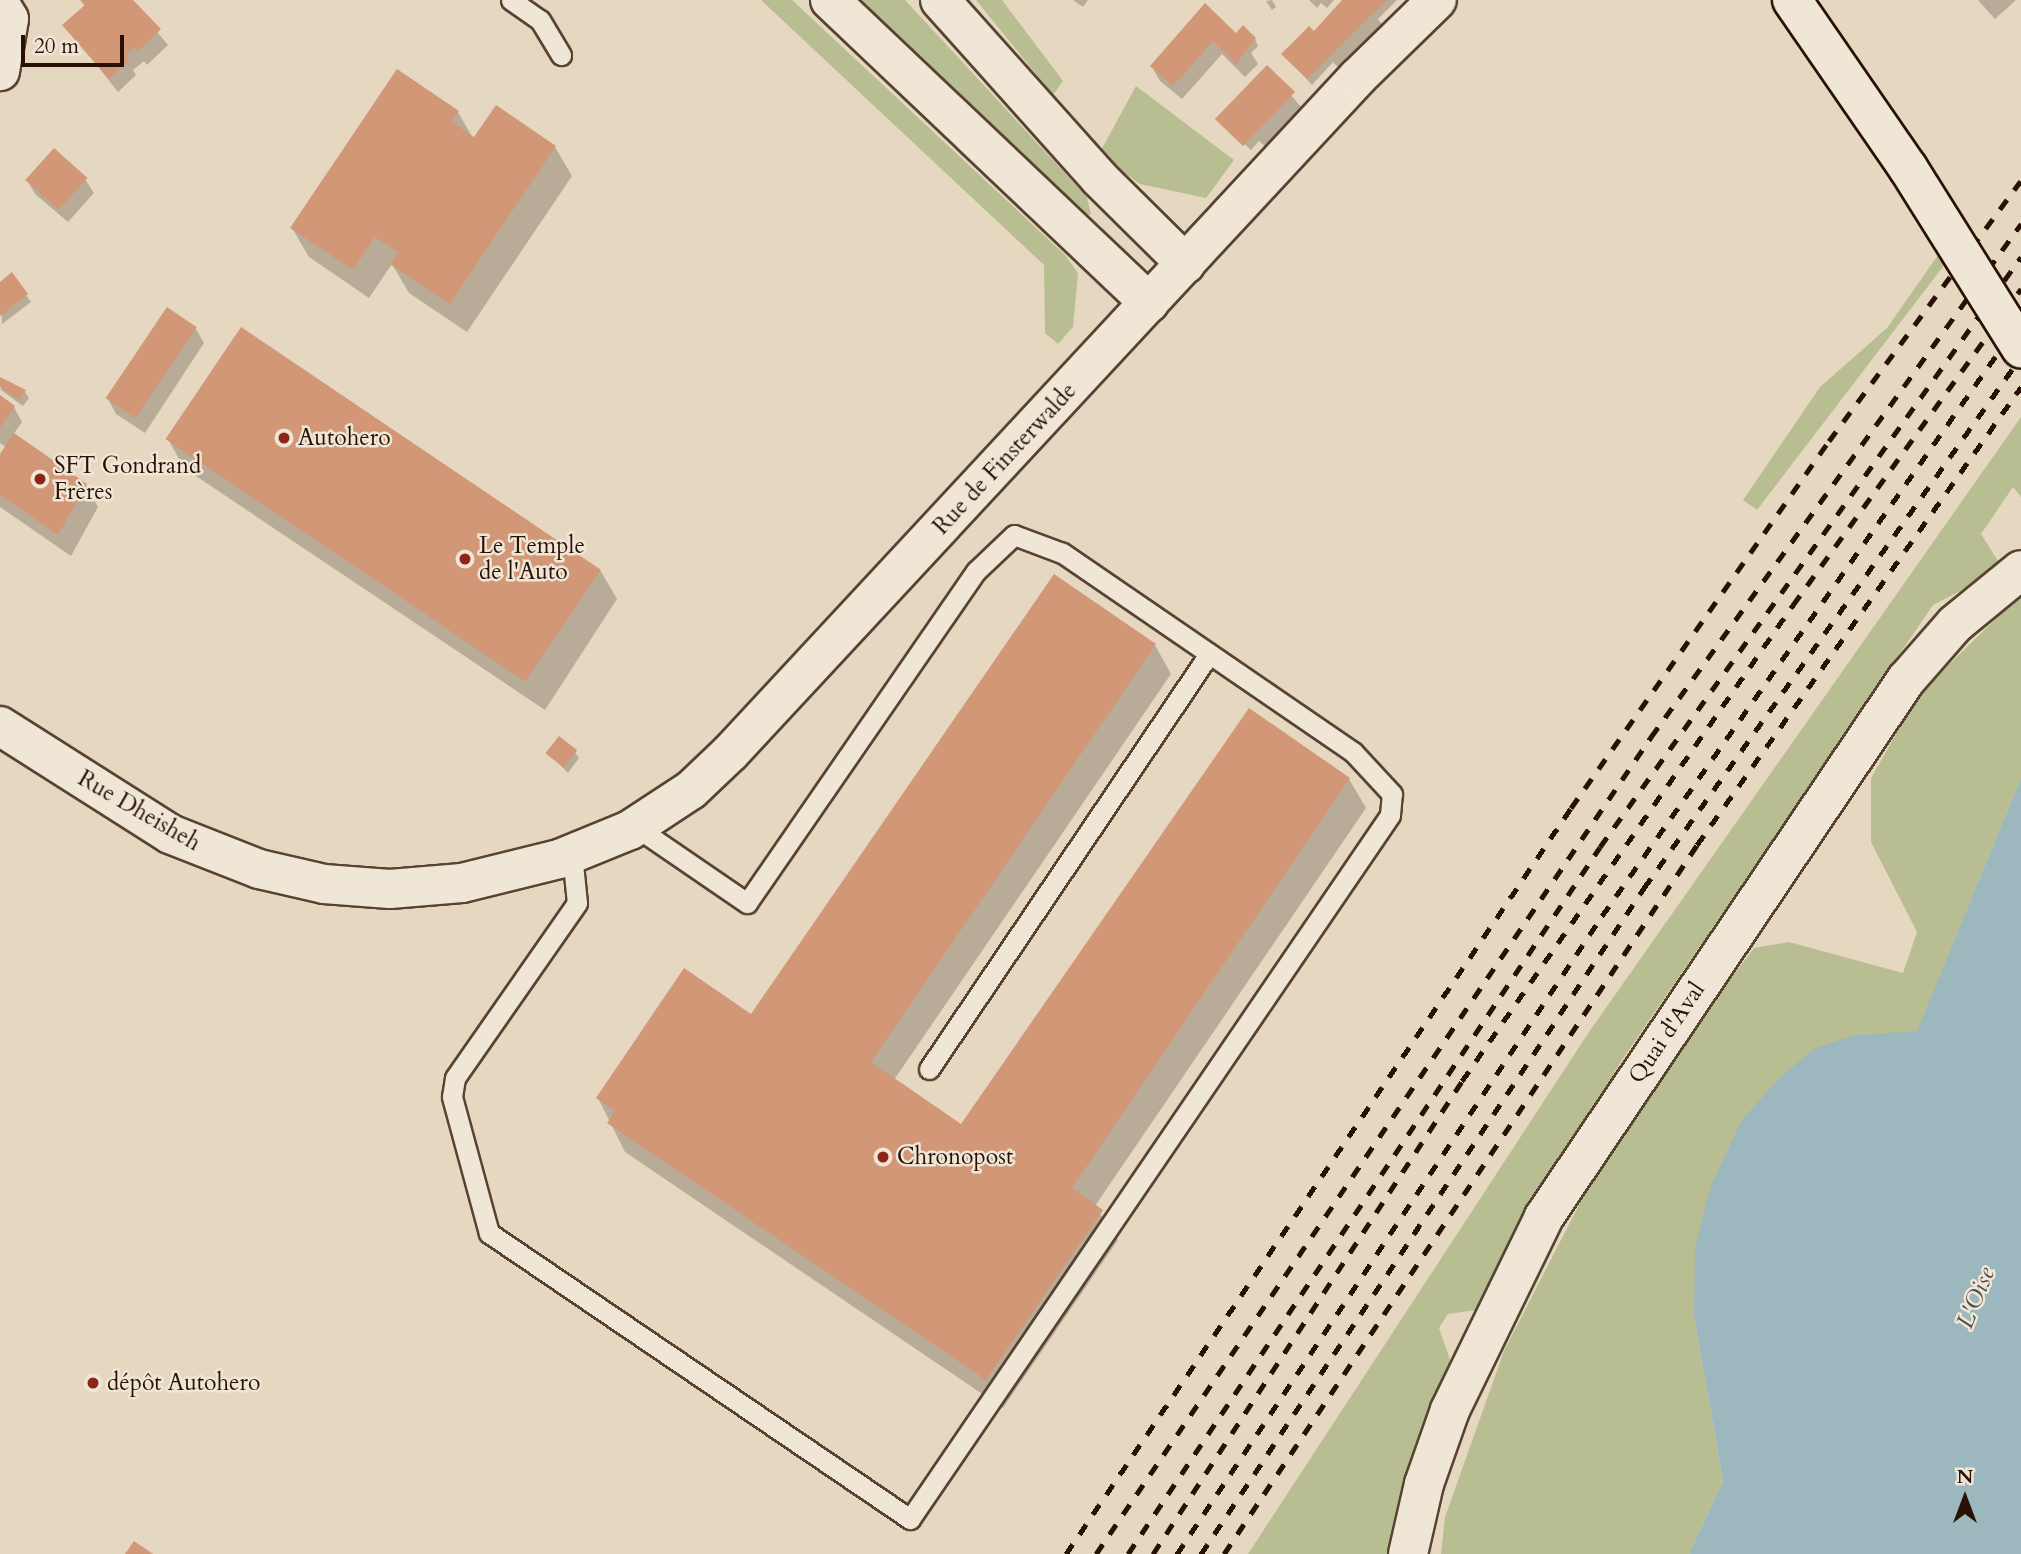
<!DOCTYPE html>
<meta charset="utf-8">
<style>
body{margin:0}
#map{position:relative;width:2021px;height:1554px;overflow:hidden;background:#e6d8c0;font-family:Cardo,serif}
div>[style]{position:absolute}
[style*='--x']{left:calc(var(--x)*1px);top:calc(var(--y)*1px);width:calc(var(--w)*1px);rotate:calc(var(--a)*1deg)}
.green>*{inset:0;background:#b8be91}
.water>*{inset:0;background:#9cb7be}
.shadow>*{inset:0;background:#0003}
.building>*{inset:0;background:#d19777;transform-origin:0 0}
.roads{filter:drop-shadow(2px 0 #584333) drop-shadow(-2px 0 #584333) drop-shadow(0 2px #584333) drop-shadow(0 -2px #584333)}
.service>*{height:19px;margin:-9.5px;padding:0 9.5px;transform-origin:9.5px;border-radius:9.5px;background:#efe6d6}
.minor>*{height:38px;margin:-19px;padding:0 19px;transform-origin:19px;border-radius:19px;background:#efe6d6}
.tertiary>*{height:38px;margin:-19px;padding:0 19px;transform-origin:19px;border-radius:19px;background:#efe6d6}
.secondary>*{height:38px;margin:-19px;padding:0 19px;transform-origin:19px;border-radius:19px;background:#efe6d6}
.rail>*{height:5px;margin-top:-2.5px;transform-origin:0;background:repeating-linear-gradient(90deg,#281104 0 12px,transparent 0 24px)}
.bridges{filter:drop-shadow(2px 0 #281104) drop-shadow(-2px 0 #281104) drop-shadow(0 2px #281104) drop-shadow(0 -2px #281104)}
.secondary-bridge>*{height:38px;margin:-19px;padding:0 19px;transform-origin:19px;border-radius:19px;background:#efe6d6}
.dots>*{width:19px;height:19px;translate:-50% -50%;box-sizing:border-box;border:4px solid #efe6d6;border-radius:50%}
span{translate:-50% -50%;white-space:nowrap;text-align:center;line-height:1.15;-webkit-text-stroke:5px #efe6d6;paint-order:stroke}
.poi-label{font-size:23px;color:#281104}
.left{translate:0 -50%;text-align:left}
.street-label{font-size:23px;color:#281104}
.water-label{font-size:24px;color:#514b45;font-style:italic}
.north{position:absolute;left:1930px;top:1463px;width:70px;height:70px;-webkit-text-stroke:5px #efe6d6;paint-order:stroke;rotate:0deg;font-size:19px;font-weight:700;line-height:28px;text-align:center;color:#281104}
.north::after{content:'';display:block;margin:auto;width:24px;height:32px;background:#281104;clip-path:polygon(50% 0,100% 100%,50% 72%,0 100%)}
.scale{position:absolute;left:21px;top:35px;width:103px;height:32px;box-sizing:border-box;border:4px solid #281104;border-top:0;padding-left:9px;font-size:21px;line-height:24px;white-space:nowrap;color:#281104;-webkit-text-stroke:5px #efe6d6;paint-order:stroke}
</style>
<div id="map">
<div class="green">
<i style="clip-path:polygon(761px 0,792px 0,1065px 255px,1078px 273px,1076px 296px,1073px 327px,1058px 344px,1045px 333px,1044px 265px)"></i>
<i style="clip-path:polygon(853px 0,905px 0,1087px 197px,1091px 215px,1084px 213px)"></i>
<i style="clip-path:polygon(976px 0,1002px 0,1063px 81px,1053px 95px)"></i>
<i style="clip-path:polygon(1136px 86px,1234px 160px,1206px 198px,1140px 184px,1099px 154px)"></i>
<i style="clip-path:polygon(1938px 255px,1945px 264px,1757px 510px,1743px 500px,1820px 387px,1887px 328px)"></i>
<i style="clip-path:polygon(2021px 417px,2021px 497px,2013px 487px,1981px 534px,2003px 569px,1933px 605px,1620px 1063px,1476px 1310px,1448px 1314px,1439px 1328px,1454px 1371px,1402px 1554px,1248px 1554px,1589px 1032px)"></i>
<i style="clip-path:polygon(2021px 594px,2021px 778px,1917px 1032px,1854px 1035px,1694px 1316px,1723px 1481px,1689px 1554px,1441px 1554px,1445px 1517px,1504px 1351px,1581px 1201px,1698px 1022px,1754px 948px,1789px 942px,1903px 973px,1917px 932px,1871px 842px,1871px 778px,1919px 694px)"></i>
</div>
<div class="water">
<i style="clip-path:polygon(2021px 778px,2021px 1554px,1689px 1554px,1723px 1481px,1694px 1316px,1695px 1247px,1711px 1185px,1742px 1120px,1780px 1077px,1814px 1049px,1854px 1035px,1917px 1031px)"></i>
</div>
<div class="shadow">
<i style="clip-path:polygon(81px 0,131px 0,168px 45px,147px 65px,144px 61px,133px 70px,136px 75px,118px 92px,65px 25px,85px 7px)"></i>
<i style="clip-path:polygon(1073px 0,1088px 0,1083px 7px)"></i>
<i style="clip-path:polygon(1272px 0,1276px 7px,1272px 10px,1266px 1px)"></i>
<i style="clip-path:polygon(1309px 0,1334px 0,1327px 8px,1321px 3px,1317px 8px)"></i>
<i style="clip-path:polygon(1345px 0,1397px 0,1378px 19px,1383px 26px,1341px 70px,1333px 62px,1312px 85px,1284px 54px,1314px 33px)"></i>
<i style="clip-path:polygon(1978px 0,2016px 0,1995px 19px)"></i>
<i style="clip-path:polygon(1205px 5px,1236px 36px,1255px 39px,1258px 46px,1251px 53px,1258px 64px,1245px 77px,1222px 54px,1182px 99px,1160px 81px,1152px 67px)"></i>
<i style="clip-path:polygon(1267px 67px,1302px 108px,1266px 147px,1259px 141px,1251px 150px,1217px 119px)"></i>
<i style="clip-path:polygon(458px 112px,474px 140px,555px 147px,572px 176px,467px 332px,409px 293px,392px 264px,369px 298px,309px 257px,292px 228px)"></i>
<i style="clip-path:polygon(85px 179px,94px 193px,68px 222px,35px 194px,27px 180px)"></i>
<i style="clip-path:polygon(12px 275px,31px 302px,2px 324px,0 284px)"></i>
<i style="clip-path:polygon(196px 329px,204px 343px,145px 433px,116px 414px,108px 399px)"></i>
<i style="clip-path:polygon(242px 329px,600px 570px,617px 599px,545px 710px,184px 468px,168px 439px)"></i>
<i style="clip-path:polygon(0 379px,25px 392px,29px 398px,23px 406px,1px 390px)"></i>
<i style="clip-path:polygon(0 398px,14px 407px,22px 422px,13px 435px,86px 485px,98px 507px,71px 556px,0 507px,0 457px,7px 448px,0 443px)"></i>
<i style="clip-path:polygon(1155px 645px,1171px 674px,894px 1080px,961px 1127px,1349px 779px,1366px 808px,1095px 1206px,1118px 1240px,1003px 1408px,625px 1152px,598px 1098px,751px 1016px)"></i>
<i style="clip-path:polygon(575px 752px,579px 758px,568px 773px,548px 753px)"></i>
</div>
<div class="building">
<i style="clip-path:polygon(80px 0,133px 0,161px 29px,138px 51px,134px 47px,126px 55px,129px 60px,109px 79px,62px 25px,85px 5px)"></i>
<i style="clip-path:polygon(1342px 0,1387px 0,1307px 79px,1281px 54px,1309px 26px,1314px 31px)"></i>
<i style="clip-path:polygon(1205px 3px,1236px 33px,1243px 25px,1256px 38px,1236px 64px,1213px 41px,1173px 86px,1150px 66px)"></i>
<i style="left:1267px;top:65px;width:39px;height:75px;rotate:44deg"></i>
<i style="clip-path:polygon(397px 69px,459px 111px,451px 122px,474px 137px,496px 105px,556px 146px,450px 304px,390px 264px,398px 252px,375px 237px,353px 270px,290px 228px)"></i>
<i style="left:54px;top:148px;width:45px;height:43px;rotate:42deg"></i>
<i style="clip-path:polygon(12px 272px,28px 294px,0 316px,0 282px)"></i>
<i style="left:167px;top:307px;width:36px;height:110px;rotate:34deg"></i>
<i style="left:241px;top:327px;width:434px;height:135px;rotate:34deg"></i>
<i style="clip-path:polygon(0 377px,26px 390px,19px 400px,0 387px)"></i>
<i style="clip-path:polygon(0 395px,15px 406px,0 428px)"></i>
<i style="clip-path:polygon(14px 433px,87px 484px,58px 535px,0 495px,0 454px)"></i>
<i style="clip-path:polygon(1054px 574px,1156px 644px,871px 1062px,961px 1124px,1249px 708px,1350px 778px,1072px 1188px,1103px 1210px,986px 1380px,607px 1123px,615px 1111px,596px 1098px,684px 968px,751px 1014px)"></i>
<i style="left:559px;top:736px;width:23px;height:22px;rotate:38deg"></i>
<i style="clip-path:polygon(134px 1541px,153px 1554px,125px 1554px)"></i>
</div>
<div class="roads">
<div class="service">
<i style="--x:511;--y:0;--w:35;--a:35"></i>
<i style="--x:540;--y:20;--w:41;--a:59"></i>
<i style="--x:572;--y:854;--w:49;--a:84.2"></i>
<i style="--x:577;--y:903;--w:213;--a:124.9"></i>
<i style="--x:455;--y:1078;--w:19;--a:99"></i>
<i style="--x:452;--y:1097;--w:141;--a:74.8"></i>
<i style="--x:489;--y:1233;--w:509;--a:34.19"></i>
<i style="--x:910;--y:1519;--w:852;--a:-55.71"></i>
<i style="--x:1390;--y:815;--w:21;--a:-85"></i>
<i style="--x:1392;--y:794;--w:57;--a:-132.9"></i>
<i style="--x:1353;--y:752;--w:353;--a:-145.6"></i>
<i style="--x:1062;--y:553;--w:51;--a:-159.4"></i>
<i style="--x:1014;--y:535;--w:52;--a:136.5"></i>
<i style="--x:976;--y:571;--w:403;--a:124.6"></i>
<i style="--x:747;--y:903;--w:135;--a:-145.6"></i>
<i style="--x:929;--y:1069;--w:501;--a:-55.99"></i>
</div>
<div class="minor">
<i style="--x:0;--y:4;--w:17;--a:59"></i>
<i style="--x:9;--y:19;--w:53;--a:99.8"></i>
<i style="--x:1408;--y:1554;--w:72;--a:-77.1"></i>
<i style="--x:1424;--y:1484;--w:78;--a:-70.6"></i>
<i style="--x:1450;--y:1410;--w:215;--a:-64"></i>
<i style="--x:1544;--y:1217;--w:648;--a:-56.02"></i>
<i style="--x:1906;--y:680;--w:74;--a:-48.8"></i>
<i style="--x:1955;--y:624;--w:85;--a:-39.3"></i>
</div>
<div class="tertiary">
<i style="--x:0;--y:726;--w:201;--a:32.4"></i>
<i style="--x:170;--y:834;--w:96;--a:21.5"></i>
<i style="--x:259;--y:869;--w:67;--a:13"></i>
<i style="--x:324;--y:884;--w:66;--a:4.3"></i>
<i style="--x:390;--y:889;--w:72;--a:-4.8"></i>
<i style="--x:462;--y:883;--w:100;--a:-13.9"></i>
<i style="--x:559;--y:859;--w:77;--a:-22.2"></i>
<i style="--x:630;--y:830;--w:73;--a:-33.3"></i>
<i style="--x:691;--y:790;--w:54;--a:-43.5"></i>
<i style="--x:730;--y:753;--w:923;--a:-47.11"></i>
<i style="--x:1358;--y:77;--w:110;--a:-44.3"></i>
</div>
<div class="secondary">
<i style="--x:830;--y:0;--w:440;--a:43.5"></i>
<i style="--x:940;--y:0;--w:239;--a:48.2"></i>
<i style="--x:1099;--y:178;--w:122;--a:44.7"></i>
</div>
</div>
<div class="rail">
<i style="--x:1066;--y:1554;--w:901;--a:-55.9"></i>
<i style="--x:1571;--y:808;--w:449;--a:-54.9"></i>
<i style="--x:1829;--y:441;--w:323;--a:-53.6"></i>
<i style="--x:1096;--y:1554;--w:988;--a:-55.81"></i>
<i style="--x:1651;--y:737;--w:633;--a:-54.2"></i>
<i style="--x:1128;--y:1554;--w:850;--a:-56.27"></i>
<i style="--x:1600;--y:847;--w:725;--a:-54.49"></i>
<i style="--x:1153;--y:1554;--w:565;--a:-56.84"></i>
<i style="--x:1462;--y:1081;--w:580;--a:-55.19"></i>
<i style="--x:1793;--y:605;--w:390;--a:-54.2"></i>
<i style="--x:1177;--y:1554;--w:767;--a:-56.33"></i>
<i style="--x:1602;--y:916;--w:729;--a:-54.89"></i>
<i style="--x:1201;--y:1554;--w:800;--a:-56.37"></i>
<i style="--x:1644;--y:888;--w:651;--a:-54.63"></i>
<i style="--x:1224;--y:1554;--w:852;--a:-56.29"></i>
<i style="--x:1697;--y:845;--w:561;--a:-54.72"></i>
</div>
<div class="bridges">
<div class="secondary-bridge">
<i style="--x:1792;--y:0;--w:204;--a:55.4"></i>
<i style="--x:1908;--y:168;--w:213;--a:57.9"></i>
</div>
</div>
<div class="dots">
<i style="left:284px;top:438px;background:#8f2418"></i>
<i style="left:40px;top:479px;background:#8f2418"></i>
<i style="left:465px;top:559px;background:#8f2418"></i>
<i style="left:883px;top:1157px;background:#8f2418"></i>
<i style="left:93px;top:1383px;background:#8f2418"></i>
</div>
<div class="poi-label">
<span class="left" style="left:298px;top:438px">Autohero</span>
<span class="left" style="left:54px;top:479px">SFT Gondrand<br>Frères</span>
<span class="left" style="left:479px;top:559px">Le Temple<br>de l'Auto</span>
<span class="left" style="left:897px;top:1157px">Chronopost</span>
<span class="left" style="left:107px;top:1383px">dépôt Autohero</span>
</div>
<div class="street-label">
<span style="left:1005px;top:459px;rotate:-47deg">Rue de Finsterwalde</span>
<span style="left:139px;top:811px;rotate:30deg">Rue Dheisheh</span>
<span style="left:1667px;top:1033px;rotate:-56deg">Quai d'Aval</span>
</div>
<div class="water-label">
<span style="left:1976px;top:1298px;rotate:-68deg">L'Oise</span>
</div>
<div class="north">N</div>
<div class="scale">20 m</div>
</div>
